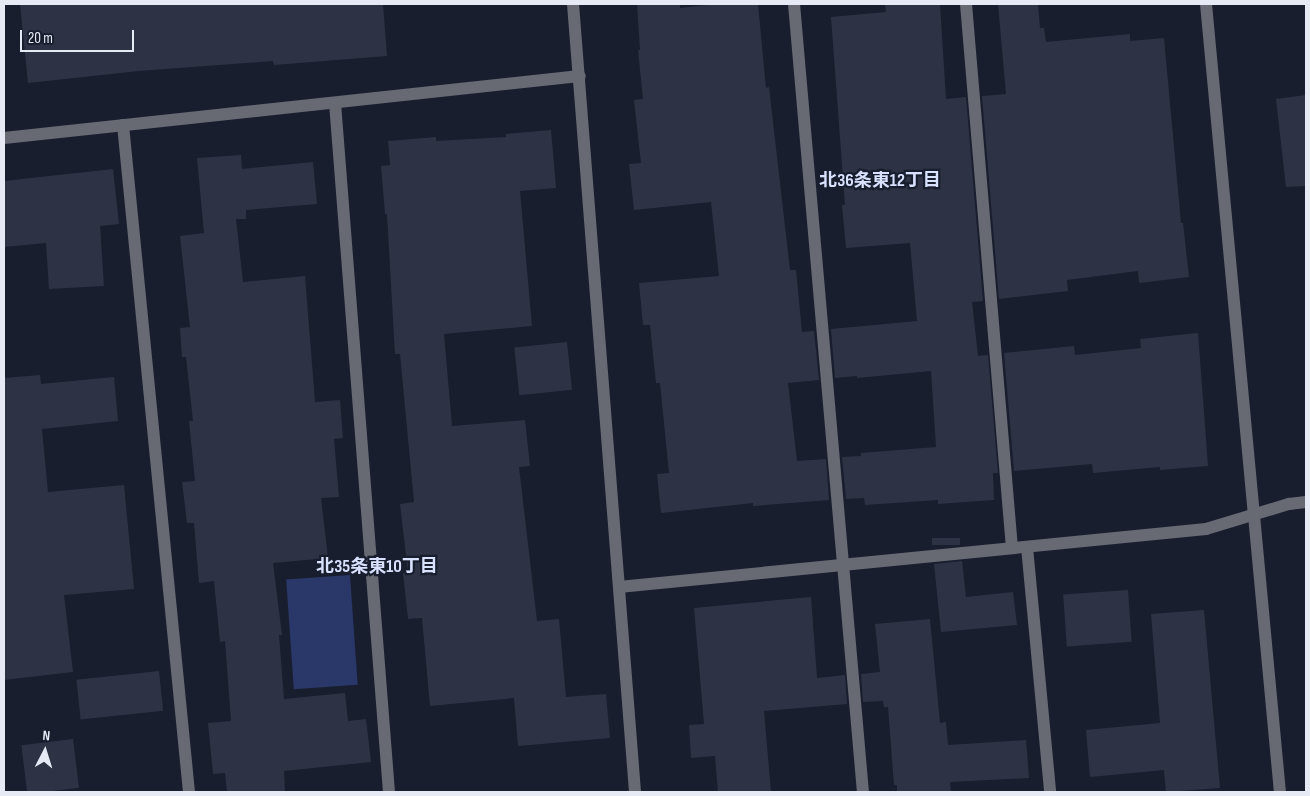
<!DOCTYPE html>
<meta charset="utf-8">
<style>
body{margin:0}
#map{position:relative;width:1310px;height:796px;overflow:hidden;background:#191e2e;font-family:"Sofia Sans Condensed","Noto Sans JP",sans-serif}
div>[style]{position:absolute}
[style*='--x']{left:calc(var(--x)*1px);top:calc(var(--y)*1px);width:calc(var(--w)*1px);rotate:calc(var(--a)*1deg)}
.green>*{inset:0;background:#293769;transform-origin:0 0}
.building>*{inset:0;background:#2d3344;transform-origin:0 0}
.minor>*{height:12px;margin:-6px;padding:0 6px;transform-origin:6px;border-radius:6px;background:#676a73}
span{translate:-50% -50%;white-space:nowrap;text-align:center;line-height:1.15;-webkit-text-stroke:4.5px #191e2e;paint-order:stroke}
.neighbourhood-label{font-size:18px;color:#d8e2ff;font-weight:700}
.frame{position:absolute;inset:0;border:5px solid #e6eaf5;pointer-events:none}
.north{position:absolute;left:20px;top:726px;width:50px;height:50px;-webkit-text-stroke:4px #191e2e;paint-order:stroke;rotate:5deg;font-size:14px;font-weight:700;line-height:20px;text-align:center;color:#e6eaf5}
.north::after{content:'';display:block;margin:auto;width:18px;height:22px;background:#e6eaf5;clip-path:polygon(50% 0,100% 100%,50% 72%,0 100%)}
.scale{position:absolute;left:20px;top:30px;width:114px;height:22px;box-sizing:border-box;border:2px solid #e6eaf5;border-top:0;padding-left:6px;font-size:15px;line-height:18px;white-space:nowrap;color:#e6eaf5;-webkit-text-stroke:4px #191e2e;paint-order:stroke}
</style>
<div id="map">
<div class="green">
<i style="left:350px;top:575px;width:110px;height:64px;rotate:86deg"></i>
</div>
<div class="building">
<i style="clip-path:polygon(20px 4px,383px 4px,387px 56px,274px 65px,273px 61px,139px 71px,28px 83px)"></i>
<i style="clip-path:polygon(637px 4px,680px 4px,680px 8px,716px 4px,758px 4px,766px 88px,769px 87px,790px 270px,796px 270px,802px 332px,814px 331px,819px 380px,788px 383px,797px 461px,826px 459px,829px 500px,753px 506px,753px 503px,661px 513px,657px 474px,669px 473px,660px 383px,656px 383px,650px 325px,643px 325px,639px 283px,719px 276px,711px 202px,634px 210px,629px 164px,641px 163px,634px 100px,643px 99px,638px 50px,640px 50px)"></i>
<i style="clip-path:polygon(885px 4px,940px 4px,946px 99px,966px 97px,983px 301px,972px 302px,978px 356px,988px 355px,998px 473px,993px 473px,994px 500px,938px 504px,938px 500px,865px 505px,864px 498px,846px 499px,842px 457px,861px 456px,861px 453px,936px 447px,931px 371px,857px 378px,857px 376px,835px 378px,831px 329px,917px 321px,910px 243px,846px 248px,842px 205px,845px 205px,831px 17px,886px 12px)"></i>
<i style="clip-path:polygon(998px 4px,1038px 4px,1040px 28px,1044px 28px,1046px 42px,1130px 34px,1130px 41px,1164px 38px,1181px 223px,1183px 223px,1189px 277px,1139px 283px,1138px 271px,1067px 280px,1068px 291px,999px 299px,982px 96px,1006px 94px)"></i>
<i style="clip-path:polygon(1306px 95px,1306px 186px,1286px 187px,1276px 99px)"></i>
<i style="clip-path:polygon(551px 130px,556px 188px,520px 191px,532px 326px,444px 334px,452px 426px,525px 420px,530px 466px,519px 467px,537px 621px,559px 619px,566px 697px,606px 694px,610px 738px,518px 746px,514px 698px,430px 706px,422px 618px,408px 619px,403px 573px,408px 573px,400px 504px,414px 502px,400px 354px,395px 354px,387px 214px,385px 214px,381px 166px,390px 165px,388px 141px,436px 137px,436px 141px,506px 137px,506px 134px)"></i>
<i style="clip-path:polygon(241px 155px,242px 169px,313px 162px,317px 204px,246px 210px,246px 219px,236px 219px,243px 282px,305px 276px,315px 402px,340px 400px,343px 438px,334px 439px,339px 497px,321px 498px,328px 558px,273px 563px,282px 635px,279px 635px,284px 699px,345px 693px,348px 721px,366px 719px,371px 762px,284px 771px,285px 792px,227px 792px,225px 773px,213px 774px,208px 723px,231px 721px,225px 641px,220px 642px,214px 581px,199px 583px,194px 523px,187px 523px,182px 482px,195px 481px,189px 421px,193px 421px,186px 357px,182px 357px,180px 328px,190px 327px,180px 236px,204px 233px,197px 158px)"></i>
<i style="clip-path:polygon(113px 169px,119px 224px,100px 226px,104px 286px,49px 289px,46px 243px,4px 247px,4px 181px)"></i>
<i style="clip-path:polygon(1198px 333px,1208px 466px,1160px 470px,1160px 467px,1093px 473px,1092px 464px,1014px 471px,1004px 353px,1074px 346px,1075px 355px,1141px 348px,1140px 339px)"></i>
<i style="left:567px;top:342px;width:48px;height:53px;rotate:84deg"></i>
<i style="clip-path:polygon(40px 375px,41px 384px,114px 377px,118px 421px,42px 429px,48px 492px,124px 485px,134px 589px,64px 595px,73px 672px,4px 680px,4px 378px)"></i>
<i style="left:960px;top:538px;width:7px;height:28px;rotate:90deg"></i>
<i style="clip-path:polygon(962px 561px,966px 597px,1013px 592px,1017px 625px,941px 632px,934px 564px)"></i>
<i style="left:1128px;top:590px;width:52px;height:65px;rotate:86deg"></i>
<i style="clip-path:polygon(811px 597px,817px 678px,845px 675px,847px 704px,764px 711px,771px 792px,718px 792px,715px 756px,691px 758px,689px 725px,704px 724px,694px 608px)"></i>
<i style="clip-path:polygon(1204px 610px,1220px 788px,1166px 792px,1164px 770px,1090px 777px,1086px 730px,1160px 723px,1151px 614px)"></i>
<i style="clip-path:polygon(930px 619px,940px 723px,946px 722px,948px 745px,1026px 740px,1029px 778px,950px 782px,951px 792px,897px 792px,897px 785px,894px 785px,888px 707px,884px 707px,883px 701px,863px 702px,861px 674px,880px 672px,875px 624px)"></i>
<i style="left:159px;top:671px;width:40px;height:83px;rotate:84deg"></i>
<i style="left:73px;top:739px;width:49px;height:52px;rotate:83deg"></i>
</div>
<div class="minor">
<i style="--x:573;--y:4;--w:790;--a:85.5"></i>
<i style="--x:794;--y:4;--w:791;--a:85"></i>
<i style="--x:966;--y:4;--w:546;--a:85.17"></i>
<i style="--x:1206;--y:4;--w:791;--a:84.64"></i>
<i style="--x:335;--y:103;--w:691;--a:85.52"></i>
<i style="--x:123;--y:125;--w:670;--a:84.35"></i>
<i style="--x:4;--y:138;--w:579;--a:-6.14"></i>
<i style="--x:1027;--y:547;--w:246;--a:84.6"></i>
<i style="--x:619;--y:587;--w:590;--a:-5.64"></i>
<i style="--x:1206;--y:529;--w:87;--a:-16.8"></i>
<i style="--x:1289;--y:504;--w:17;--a:-7"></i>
</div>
<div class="neighbourhood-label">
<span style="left:880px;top:181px">北36条東12丁目</span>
<span style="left:377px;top:567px">北35条東10丁目</span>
</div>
<div class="frame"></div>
<div class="north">N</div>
<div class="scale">20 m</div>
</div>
